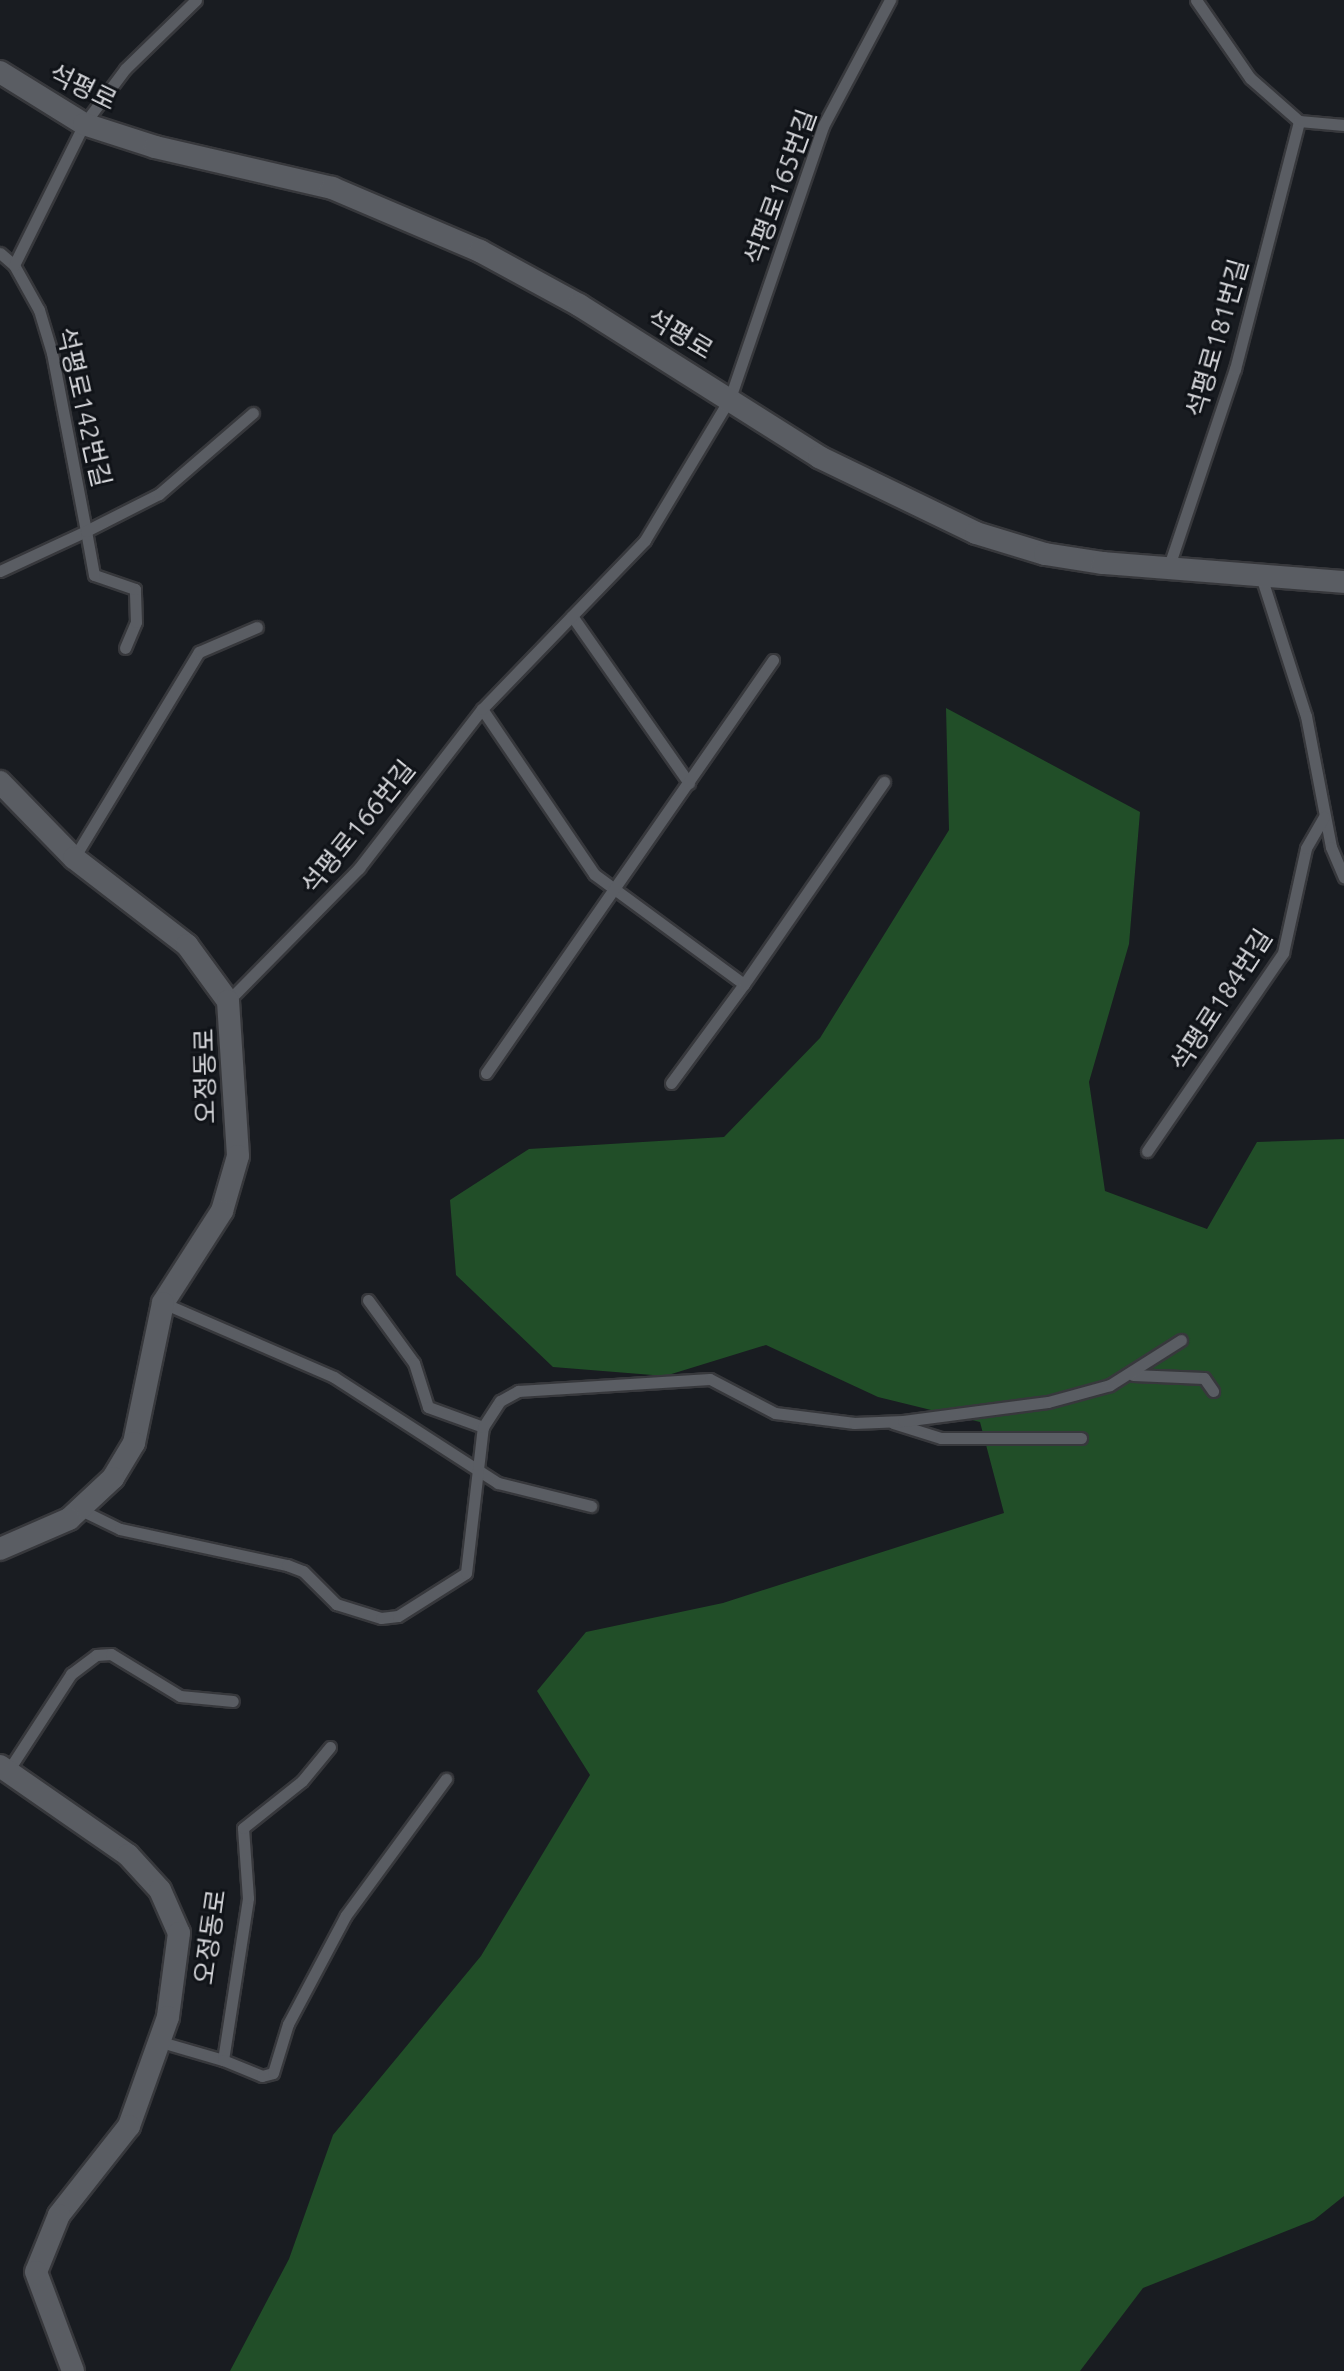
<!DOCTYPE html>
<meta charset="utf-8">
<style>
body{margin:0}
#map{position:relative;width:1344px;height:2371px;overflow:hidden;background:#191c21;font-family:Ubuntu,"Noto Sans KR",sans-serif}
div>[style]{position:absolute}
[style*='--x']{left:calc(var(--x)*1px);top:calc(var(--y)*1px);width:calc(var(--w)*1px);rotate:calc(var(--a)*1deg)}
.forest>*{inset:0;background:#214e28}
.roads{filter:drop-shadow(2px 0 #37383c) drop-shadow(-2px 0 #37383c) drop-shadow(0 2px #37383c) drop-shadow(0 -2px #37383c)}
.service>*{height:11px;margin:-5.5px;padding:0 5.5px;transform-origin:5.5px;border-radius:5.5px;background:#5a5d63}
.minor>*{height:22px;margin:-11px;padding:0 11px;transform-origin:11px;border-radius:11px;background:#5a5d63}
.tertiary>*{height:22px;margin:-11px;padding:0 11px;transform-origin:11px;border-radius:11px;background:#5a5d63}
span{translate:-50% -50%;white-space:nowrap;text-align:center;line-height:1.15;-webkit-text-stroke:6px #101318;paint-order:stroke}
.street-label{font-size:26px;color:#d4d5d9}
</style>
<div id="map">
<div class="forest">
<i style="clip-path:polygon(946px 708px,1140px 812px,1129px 944px,1089px 1082px,1105px 1191px,1207px 1229px,1257px 1142px,1344px 1139px,1344px 2196px,1314px 2220px,1143px 2288px,1080px 2371px,230px 2371px,289px 2259px,333px 2135px,481px 1956px,590px 1775px,537px 1691px,586px 1632px,723px 1603px,1004px 1513px,980px 1422px,878px 1397px,766px 1345px,665px 1376px,553px 1367px,456px 1275px,450px 1200px,529px 1149px,724px 1137px,820px 1038px,949px 830px)"></i>
</div>
<div class="roads">
<div class="service">
<i style="--x:1196;--y:0;--w:95;--a:55.3"></i>
<i style="--x:1250;--y:78;--w:65;--a:41.3"></i>
<i style="--x:0;--y:253;--w:18;--a:41"></i>
<i style="--x:1169;--y:566;--w:208;--a:-71.5"></i>
<i style="--x:1235;--y:369;--w:256;--a:-75.5"></i>
<i style="--x:1299;--y:121;--w:45;--a:5.1"></i>
<i style="--x:0;--y:571;--w:95;--a:-24.9"></i>
<i style="--x:86;--y:531;--w:181;--a:-100.8"></i>
<i style="--x:52;--y:353;--w:45;--a:-106.8"></i>
<i style="--x:39;--y:310;--w:51;--a:-119.1"></i>
<i style="--x:14;--y:265;--w:157;--a:-63.6"></i>
<i style="--x:84;--y:124;--w:69;--a:-53.3"></i>
<i style="--x:125;--y:69;--w:99;--a:-44.2"></i>
<i style="--x:1260;--y:573;--w:150;--a:72.2"></i>
<i style="--x:1306;--y:716;--w:133;--a:79.2"></i>
<i style="--x:1331;--y:847;--w:33;--a:67"></i>
<i style="--x:572;--y:616;--w:204;--a:55"></i>
<i style="--x:125;--y:648;--w:28;--a:-67"></i>
<i style="--x:136;--y:622;--w:33;--a:-92"></i>
<i style="--x:135;--y:589;--w:43;--a:-161.1"></i>
<i style="--x:94;--y:575;--w:45;--a:-100.3"></i>
<i style="--x:86;--y:531;--w:82;--a:-26.9"></i>
<i style="--x:159;--y:494;--w:124;--a:-40.8"></i>
<i style="--x:482;--y:709;--w:199;--a:55.8"></i>
<i style="--x:594;--y:874;--w:186;--a:36.3"></i>
<i style="--x:744;--y:984;--w:123;--a:126.4"></i>
<i style="--x:74;--y:858;--w:241;--a:-58.8"></i>
<i style="--x:199;--y:652;--w:63;--a:-23.3"></i>
<i style="--x:744;--y:984;--w:246;--a:-55.3"></i>
<i style="--x:228;--y:1001;--w:187;--a:-45.4"></i>
<i style="--x:359;--y:868;--w:201;--a:-52.3"></i>
<i style="--x:482;--y:709;--w:235;--a:-46"></i>
<i style="--x:645;--y:540;--w:165;--a:-59.1"></i>
<i style="--x:730;--y:398;--w:287;--a:-71.1"></i>
<i style="--x:823;--y:126;--w:143;--a:-62"></i>
<i style="--x:486;--y:1073;--w:503;--a:-55.2"></i>
<i style="--x:1147;--y:1151;--w:240;--a:-55.5"></i>
<i style="--x:1283;--y:953;--w:107;--a:-77.6"></i>
<i style="--x:1306;--y:848;--w:36;--a:-60"></i>
<i style="--x:368;--y:1300;--w:78;--a:53.9"></i>
<i style="--x:414;--y:1363;--w:46;--a:72.3"></i>
<i style="--x:428;--y:1407;--w:59;--a:20"></i>
<i style="--x:163;--y:1303;--w:186;--a:23.4"></i>
<i style="--x:334;--y:1377;--w:195;--a:32.9"></i>
<i style="--x:498;--y:1483;--w:96;--a:13.9"></i>
<i style="--x:1133;--y:1375;--w:71;--a:2.4"></i>
<i style="--x:1204;--y:1378;--w:16;--a:55"></i>
<i style="--x:893;--y:1423;--w:50;--a:17.4"></i>
<i style="--x:941;--y:1438;--w:140;--a:0"></i>
<i style="--x:81;--y:1510;--w:43;--a:26"></i>
<i style="--x:120;--y:1529;--w:171;--a:12.2"></i>
<i style="--x:287;--y:1565;--w:17;--a:21"></i>
<i style="--x:303;--y:1571;--w:47;--a:45"></i>
<i style="--x:336;--y:1604;--w:47;--a:17.3"></i>
<i style="--x:381;--y:1618;--w:17;--a:-7"></i>
<i style="--x:398;--y:1616;--w:80;--a:-32.3"></i>
<i style="--x:466;--y:1573;--w:147;--a:-83.4"></i>
<i style="--x:483;--y:1427;--w:31;--a:-57"></i>
<i style="--x:500;--y:1401;--w:21;--a:-29"></i>
<i style="--x:518;--y:1391;--w:192;--a:-3.6"></i>
<i style="--x:710;--y:1379;--w:73;--a:27.6"></i>
<i style="--x:775;--y:1413;--w:80;--a:7.2"></i>
<i style="--x:854;--y:1423;--w:49;--a:-2.3"></i>
<i style="--x:903;--y:1421;--w:146;--a:-7.5"></i>
<i style="--x:1048;--y:1402;--w:64;--a:-15.3"></i>
<i style="--x:1110;--y:1385;--w:84;--a:-32.4"></i>
<i style="--x:8;--y:1771;--w:116;--a:-57"></i>
<i style="--x:71;--y:1674;--w:31;--a:-37"></i>
<i style="--x:96;--y:1655;--w:15;--a:-4"></i>
<i style="--x:111;--y:1654;--w:81;--a:31.3"></i>
<i style="--x:180;--y:1696;--w:53;--a:5.4"></i>
<i style="--x:161;--y:2042;--w:65;--a:16.2"></i>
<i style="--x:223;--y:2060;--w:164;--a:-81.2"></i>
<i style="--x:248;--y:1898;--w:70;--a:-94.1"></i>
<i style="--x:243;--y:1828;--w:75;--a:-38.5"></i>
<i style="--x:302;--y:1781;--w:44;--a:-50.5"></i>
<i style="--x:223;--y:2060;--w:42;--a:22.3"></i>
<i style="--x:262;--y:2076;--w:11;--a:-15"></i>
<i style="--x:273;--y:2073;--w:51;--a:-73"></i>
<i style="--x:288;--y:2024;--w:123;--a:-62"></i>
<i style="--x:346;--y:1915;--w:169;--a:-53.7"></i>
</div>
<div class="minor">
<i style="--x:0;--y:782;--w:106;--a:45.8"></i>
<i style="--x:74;--y:858;--w:143;--a:37.6"></i>
<i style="--x:187;--y:945;--w:69;--a:53.8"></i>
<i style="--x:228;--y:1001;--w:155;--a:86.3"></i>
<i style="--x:238;--y:1156;--w:57;--a:106.2"></i>
<i style="--x:222;--y:1211;--w:109;--a:122.7"></i>
<i style="--x:163;--y:1303;--w:143;--a:101.7"></i>
<i style="--x:134;--y:1443;--w:41;--a:121"></i>
<i style="--x:113;--y:1478;--w:60;--a:137"></i>
<i style="--x:69;--y:1519;--w:75;--a:156.5"></i>
<i style="--x:0;--y:1766;--w:156;--a:34.8"></i>
<i style="--x:128;--y:1855;--w:47;--a:47.6"></i>
<i style="--x:160;--y:1890;--w:47;--a:66.2"></i>
<i style="--x:179;--y:1933;--w:85;--a:97.5"></i>
<i style="--x:168;--y:2017;--w:116;--a:109.7"></i>
<i style="--x:129;--y:2126;--w:113;--a:128.2"></i>
<i style="--x:59;--y:2215;--w:61;--a:112"></i>
<i style="--x:36;--y:2272;--w:106;--a:69.5"></i>
</div>
<div class="tertiary">
<i style="--x:0;--y:72;--w:99;--a:31.8"></i>
<i style="--x:84;--y:124;--w:75;--a:17.9"></i>
<i style="--x:155;--y:147;--w:182;--a:13"></i>
<i style="--x:332;--y:188;--w:161;--a:23.1"></i>
<i style="--x:480;--y:251;--w:113;--a:28.6"></i>
<i style="--x:579;--y:305;--w:284;--a:32.3"></i>
<i style="--x:819;--y:457;--w:174;--a:25.8"></i>
<i style="--x:976;--y:533;--w:72;--a:16.9"></i>
<i style="--x:1045;--y:554;--w:59;--a:8.8"></i>
<i style="--x:1103;--y:563;--w:242;--a:4.5"></i>
</div>
</div>
<div class="street-label">
<span style="left:83px;top:87px;rotate:26deg">석평로</span>
<span style="left:780px;top:187px;rotate:-70deg">석평로165번길</span>
<span style="left:680px;top:334px;rotate:31deg">석평로</span>
<span style="left:1217px;top:338px;rotate:-74deg">석평로181번길</span>
<span style="left:84px;top:407px;rotate:77deg">석평로142번길</span>
<span style="left:358px;top:827px;rotate:-51deg">석평로166번길</span>
<span style="left:1221px;top:1000px;rotate:-57deg">석평로184번길</span>
<span style="left:205px;top:1076px;rotate:-91deg">오정동로</span>
<span style="left:210px;top:1937px;rotate:-82deg">오정동로</span>
</div>
</div>
